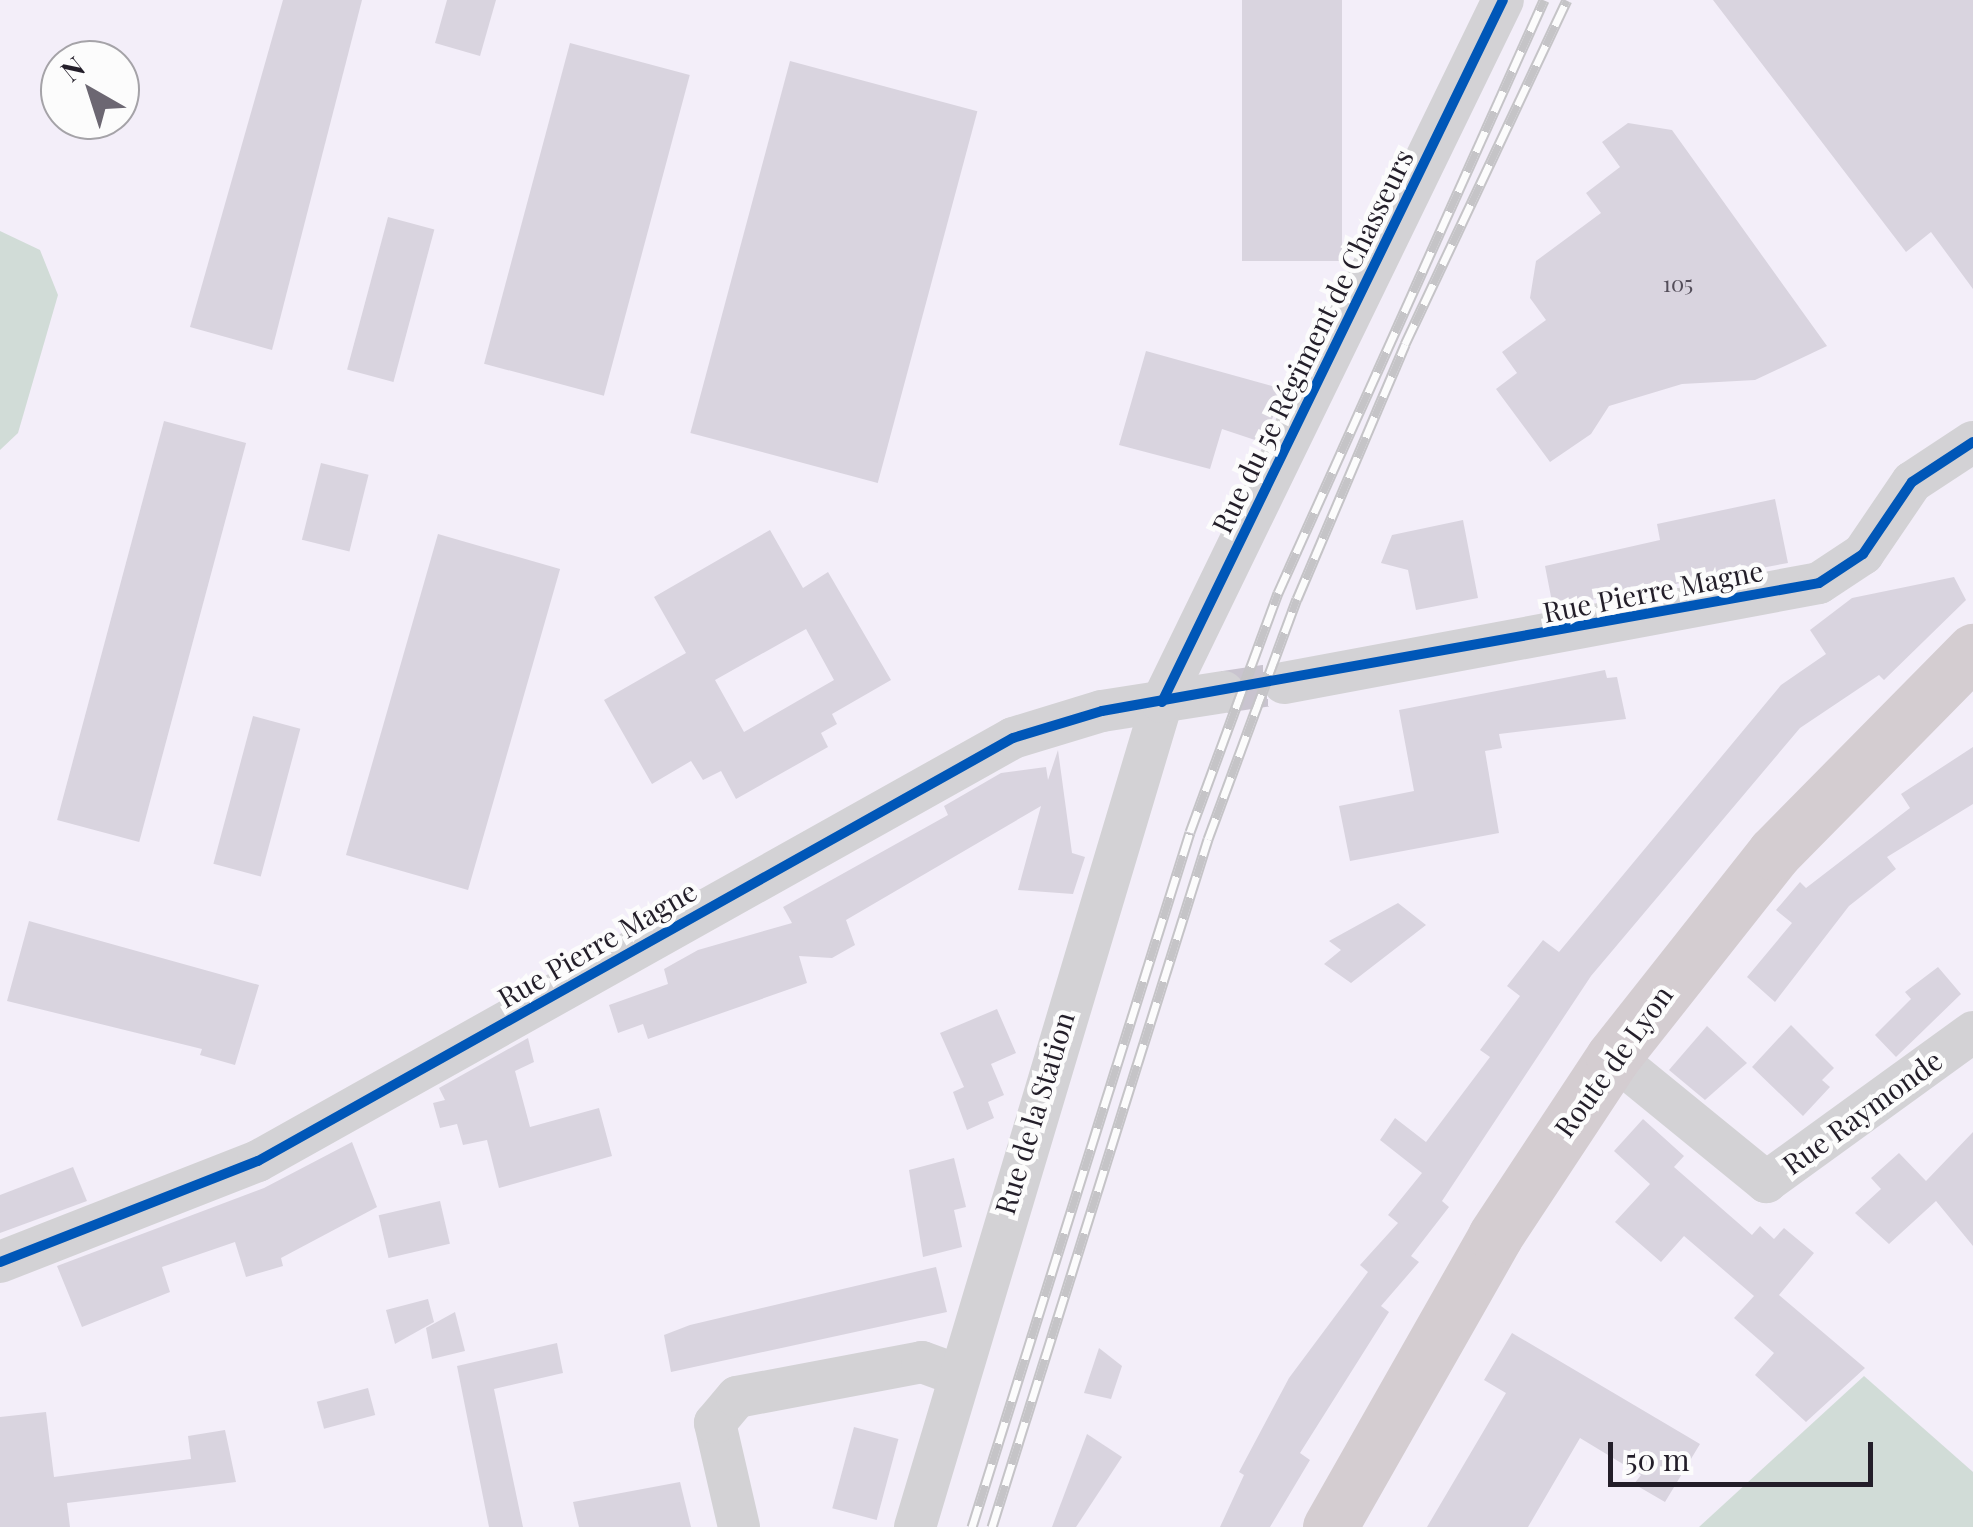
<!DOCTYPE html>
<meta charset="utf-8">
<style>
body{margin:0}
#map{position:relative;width:1973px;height:1527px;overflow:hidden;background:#f3eef9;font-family:"Playfair Display",serif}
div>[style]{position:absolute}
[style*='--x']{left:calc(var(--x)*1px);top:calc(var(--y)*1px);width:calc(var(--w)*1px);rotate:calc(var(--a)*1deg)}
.green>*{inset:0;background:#d1dcd7}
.building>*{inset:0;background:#d9d4df;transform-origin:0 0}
.minor-tunnel>*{height:42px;margin-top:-21px;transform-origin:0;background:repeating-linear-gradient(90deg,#c9c4cf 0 42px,transparent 0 63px)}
.minor>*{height:42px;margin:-21px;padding:0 21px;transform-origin:21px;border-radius:21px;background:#d3d2d5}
.primary>*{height:55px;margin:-27.5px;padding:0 27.5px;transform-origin:27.5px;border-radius:27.5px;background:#d4cdd1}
.rail>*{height:11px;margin-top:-5.5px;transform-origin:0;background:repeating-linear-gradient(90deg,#fcfcfc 0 22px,#c5c4c7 0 44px);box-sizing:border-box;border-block:2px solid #c5c4c7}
.cycleway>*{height:10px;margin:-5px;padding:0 5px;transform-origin:5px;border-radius:5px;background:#0057b8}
span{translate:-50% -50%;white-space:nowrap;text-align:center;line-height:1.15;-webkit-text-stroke:9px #fcfcfc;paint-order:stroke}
.number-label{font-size:22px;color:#544e5a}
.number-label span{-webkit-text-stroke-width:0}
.street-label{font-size:28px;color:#231e29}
.north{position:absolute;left:40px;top:40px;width:100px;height:100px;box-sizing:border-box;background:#fcfcfc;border:2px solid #a5a3a8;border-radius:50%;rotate:321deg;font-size:28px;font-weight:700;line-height:40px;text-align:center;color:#231e29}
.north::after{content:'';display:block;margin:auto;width:35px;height:45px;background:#6c6772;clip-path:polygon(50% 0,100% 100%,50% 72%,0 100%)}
.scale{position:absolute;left:1608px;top:1442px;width:265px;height:45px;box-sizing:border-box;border:5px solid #231e29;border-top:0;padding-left:12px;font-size:30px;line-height:35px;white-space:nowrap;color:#231e29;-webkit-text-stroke:8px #fcfcfc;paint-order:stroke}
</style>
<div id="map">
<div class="green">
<i style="clip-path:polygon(0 231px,40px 250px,58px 295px,18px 433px,0 450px)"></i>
<i style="clip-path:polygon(1864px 1376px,1973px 1472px,1973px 1527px,1699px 1527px)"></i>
</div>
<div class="building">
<i style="clip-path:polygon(283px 0,362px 0,272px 350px,190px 327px)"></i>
<i style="clip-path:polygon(447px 0,496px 0,480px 56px,435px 43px)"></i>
<i style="left:1242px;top:0;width:100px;height:261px"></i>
<i style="clip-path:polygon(1713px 0,1973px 0,1973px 289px,1931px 232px,1906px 252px)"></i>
<i style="left:570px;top:43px;width:124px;height:332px;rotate:15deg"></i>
<i style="left:790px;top:61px;width:194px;height:385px;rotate:15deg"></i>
<i style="clip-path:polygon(1628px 123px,1672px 130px,1827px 346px,1755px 380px,1682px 384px,1609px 406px,1591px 434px,1550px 462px,1496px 389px,1517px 373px,1502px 352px,1546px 320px,1530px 298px,1536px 261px,1601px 213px,1586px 193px,1620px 167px,1602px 142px)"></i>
<i style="left:388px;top:217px;width:48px;height:158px;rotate:15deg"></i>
<i style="clip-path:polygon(1146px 351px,1286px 390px,1261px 442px,1222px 429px,1210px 469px,1119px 445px)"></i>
<i style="left:164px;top:421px;width:85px;height:413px;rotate:15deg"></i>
<i style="left:321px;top:463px;width:49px;height:79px;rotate:14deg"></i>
<i style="clip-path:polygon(1775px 499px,1788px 563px,1553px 607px,1545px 566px,1660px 540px,1657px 524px)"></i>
<i style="clip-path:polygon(1463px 520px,1478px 598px,1416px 610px,1408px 570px,1381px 563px,1392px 535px)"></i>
<i style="clip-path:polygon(evenodd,770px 530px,803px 588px,828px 572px,891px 680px,832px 714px,837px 724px,821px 733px,828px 747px,736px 799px,721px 771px,703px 780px,691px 761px,652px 784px,604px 700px,686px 653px,654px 597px,770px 530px,806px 629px,834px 680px,744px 732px,715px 680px,806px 629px)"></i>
<i style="left:438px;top:534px;width:127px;height:334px;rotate:16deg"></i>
<i style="clip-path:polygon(1954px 577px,1966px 600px,1884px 680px,1879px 675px,1800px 728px,1591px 976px,1442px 1201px,1449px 1207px,1411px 1256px,1419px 1262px,1381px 1306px,1389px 1312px,1300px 1453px,1310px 1460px,1270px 1527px,1220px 1527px,1244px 1475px,1239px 1472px,1289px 1378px,1368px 1272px,1360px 1265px,1398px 1223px,1388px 1215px,1422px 1173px,1380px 1140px,1395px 1118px,1426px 1142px,1490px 1057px,1480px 1050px,1520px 996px,1507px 986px,1543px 940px,1559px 952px,1781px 685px,1826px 654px,1810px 630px,1852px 598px)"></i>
<i style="clip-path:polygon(1605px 670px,1607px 678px,1617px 677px,1626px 719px,1499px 734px,1502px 748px,1485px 751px,1499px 833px,1350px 861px,1339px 806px,1414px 791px,1399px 710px)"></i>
<i style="left:253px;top:716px;width:49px;height:153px;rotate:15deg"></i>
<i style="clip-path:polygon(1973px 747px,1973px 804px,1887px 857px,1896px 869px,1849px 906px,1775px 1002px,1747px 977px,1792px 923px,1776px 910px,1800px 882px,1806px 888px,1910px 808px,1901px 794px)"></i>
<i style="clip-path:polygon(1058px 750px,1072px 853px,1085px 857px,1073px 894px,1018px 890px,1041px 806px,846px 920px,855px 945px,832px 958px,799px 956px,807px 983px,648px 1039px,643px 1024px,618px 1033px,609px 1005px,668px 984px,664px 969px,698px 950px,792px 923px,783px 907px,948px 815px,944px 806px,1001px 773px,1046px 767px,1048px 780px)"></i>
<i style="clip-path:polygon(1398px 903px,1426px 925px,1351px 983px,1324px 964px,1341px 950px,1329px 941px)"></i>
<i style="clip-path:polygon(29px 921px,259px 985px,235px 1065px,200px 1055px,202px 1049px,7px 1001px)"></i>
<i style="clip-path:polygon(1938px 967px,1961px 994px,1896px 1057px,1875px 1035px,1911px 999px,1905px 992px)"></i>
<i style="clip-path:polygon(997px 1009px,1016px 1053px,991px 1064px,1004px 1095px,988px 1102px,994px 1118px,967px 1130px,953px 1092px,964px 1087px,940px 1033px)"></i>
<i style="clip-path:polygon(1791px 1025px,1834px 1068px,1822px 1080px,1830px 1087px,1803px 1116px,1752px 1067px)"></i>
<i style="clip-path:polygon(1707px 1026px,1747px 1063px,1705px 1100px,1669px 1070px)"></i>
<i style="clip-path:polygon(528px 1038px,534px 1062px,515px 1071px,530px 1127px,599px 1108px,612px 1156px,499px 1188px,487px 1140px,463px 1145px,457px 1124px,440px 1128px,433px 1103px,445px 1100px,439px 1088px)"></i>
<i style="clip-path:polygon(1643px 1119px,1684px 1156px,1674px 1167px,1752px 1235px,1760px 1226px,1774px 1239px,1784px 1228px,1814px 1253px,1779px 1295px,1865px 1368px,1806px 1422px,1755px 1375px,1774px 1353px,1734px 1318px,1754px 1296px,1684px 1236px,1661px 1262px,1615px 1222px,1650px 1184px,1614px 1151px)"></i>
<i style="clip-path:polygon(1973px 1132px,1973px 1246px,1936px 1201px,1889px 1244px,1855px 1213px,1881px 1189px,1871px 1178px,1899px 1153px,1926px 1181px)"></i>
<i style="clip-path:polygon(352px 1142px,377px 1207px,281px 1258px,283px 1266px,246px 1277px,235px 1242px,162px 1267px,170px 1292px,82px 1327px,57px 1266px,264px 1188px)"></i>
<i style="clip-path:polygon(954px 1158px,966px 1207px,954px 1210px,962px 1247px,923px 1257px,909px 1170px)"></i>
<i style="clip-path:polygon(73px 1167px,87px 1201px,0 1233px,0 1195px)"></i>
<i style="left:440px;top:1201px;width:44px;height:63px;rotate:77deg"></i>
<i style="clip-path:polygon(936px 1267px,947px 1312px,671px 1372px,664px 1335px,690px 1325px)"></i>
<i style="clip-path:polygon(428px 1299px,434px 1322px,395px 1344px,386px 1310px)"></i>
<i style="clip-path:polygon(455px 1312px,465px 1351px,432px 1359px,426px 1328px)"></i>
<i style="clip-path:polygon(1512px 1333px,1700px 1444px,1665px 1502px,1634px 1484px,1641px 1475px,1580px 1438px,1528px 1527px,1427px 1527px,1506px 1393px,1484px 1380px)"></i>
<i style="clip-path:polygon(557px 1343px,563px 1373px,494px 1389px,523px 1527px,489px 1527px,457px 1366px)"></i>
<i style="clip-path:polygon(1099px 1348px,1122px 1366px,1111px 1399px,1084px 1393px)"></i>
<i style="left:368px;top:1388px;width:28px;height:53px;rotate:75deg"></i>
<i style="clip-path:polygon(46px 1412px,54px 1477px,191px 1459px,188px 1436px,225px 1430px,236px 1482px,67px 1503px,70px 1527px,0 1527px,0 1417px)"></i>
<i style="left:854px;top:1427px;width:46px;height:84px;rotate:15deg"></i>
<i style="clip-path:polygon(1087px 1434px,1122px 1457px,1076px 1527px,1052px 1527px)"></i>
<i style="clip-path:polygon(680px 1482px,691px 1527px,579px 1527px,573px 1502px)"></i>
</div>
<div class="minor-tunnel">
<i style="--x:1224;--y:692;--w:61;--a:-8.5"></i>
</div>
<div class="minor">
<i style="--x:1284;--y:683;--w:544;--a:-10.59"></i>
<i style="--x:1819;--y:583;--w:53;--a:-33.4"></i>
<i style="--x:1863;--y:554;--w:87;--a:-55.8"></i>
<i style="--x:1912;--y:482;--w:73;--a:-33.3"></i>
<i style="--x:1613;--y:1057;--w:198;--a:39.2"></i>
<i style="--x:1766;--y:1182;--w:256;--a:-35.9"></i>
<i style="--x:0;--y:1262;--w:277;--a:-21.4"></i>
<i style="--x:258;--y:1161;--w:865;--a:-29.26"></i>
<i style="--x:1013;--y:738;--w:93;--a:-16.9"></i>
<i style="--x:1102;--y:711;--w:123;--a:-8.9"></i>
<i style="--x:739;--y:1527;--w:107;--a:-103"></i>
<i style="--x:715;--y:1423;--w:34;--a:-50"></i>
<i style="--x:737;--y:1397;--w:188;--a:-10.7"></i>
<i style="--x:922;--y:1362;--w:35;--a:20"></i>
<i style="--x:915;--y:1527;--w:861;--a:-73.33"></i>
<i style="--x:1162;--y:702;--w:780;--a:-64.09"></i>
</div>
<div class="primary">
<i style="--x:1330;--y:1527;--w:335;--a:-60.4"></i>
<i style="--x:1495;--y:1236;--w:214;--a:-56.6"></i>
<i style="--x:1613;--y:1057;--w:260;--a:-51.7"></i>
<i style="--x:1774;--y:853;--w:284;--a:-45.4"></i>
</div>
<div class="rail">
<i style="--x:972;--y:1527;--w:728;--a:-72.58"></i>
<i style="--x:1190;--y:832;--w:255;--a:-69.8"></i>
<i style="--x:1278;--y:593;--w:650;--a:-65.84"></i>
<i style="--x:992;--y:1527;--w:721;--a:-72.57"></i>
<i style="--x:1208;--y:839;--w:256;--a:-69.7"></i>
<i style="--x:1297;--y:599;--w:277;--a:-67"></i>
<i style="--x:1405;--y:344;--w:380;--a:-64.8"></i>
</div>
<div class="cycleway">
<i style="--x:1162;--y:702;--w:780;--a:-64.09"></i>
<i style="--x:0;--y:1262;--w:277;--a:-21.4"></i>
<i style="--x:258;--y:1161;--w:865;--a:-29.26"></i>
<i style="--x:1013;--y:738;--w:93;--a:-16.9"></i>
<i style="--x:1102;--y:711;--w:728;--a:-10.12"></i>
<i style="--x:1819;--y:583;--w:53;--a:-33.4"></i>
<i style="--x:1863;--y:554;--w:87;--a:-55.8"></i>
<i style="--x:1912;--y:482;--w:73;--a:-33.3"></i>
</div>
<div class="number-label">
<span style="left:1678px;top:284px">105</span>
</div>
<div class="street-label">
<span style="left:1312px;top:341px;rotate:-64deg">Rue du 5e Régiment de Chasseurs</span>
<span style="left:1653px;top:591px;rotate:-11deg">Rue Pierre Magne</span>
<span style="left:597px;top:944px;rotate:-30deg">Rue Pierre Magne</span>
<span style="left:1613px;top:1061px;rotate:-54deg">Route de Lyon</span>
<span style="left:1862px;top:1112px;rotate:-36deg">Rue Raymonde</span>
<span style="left:1034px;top:1113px;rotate:-73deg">Rue de la Station</span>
</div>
<div class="north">N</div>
<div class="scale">50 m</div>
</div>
